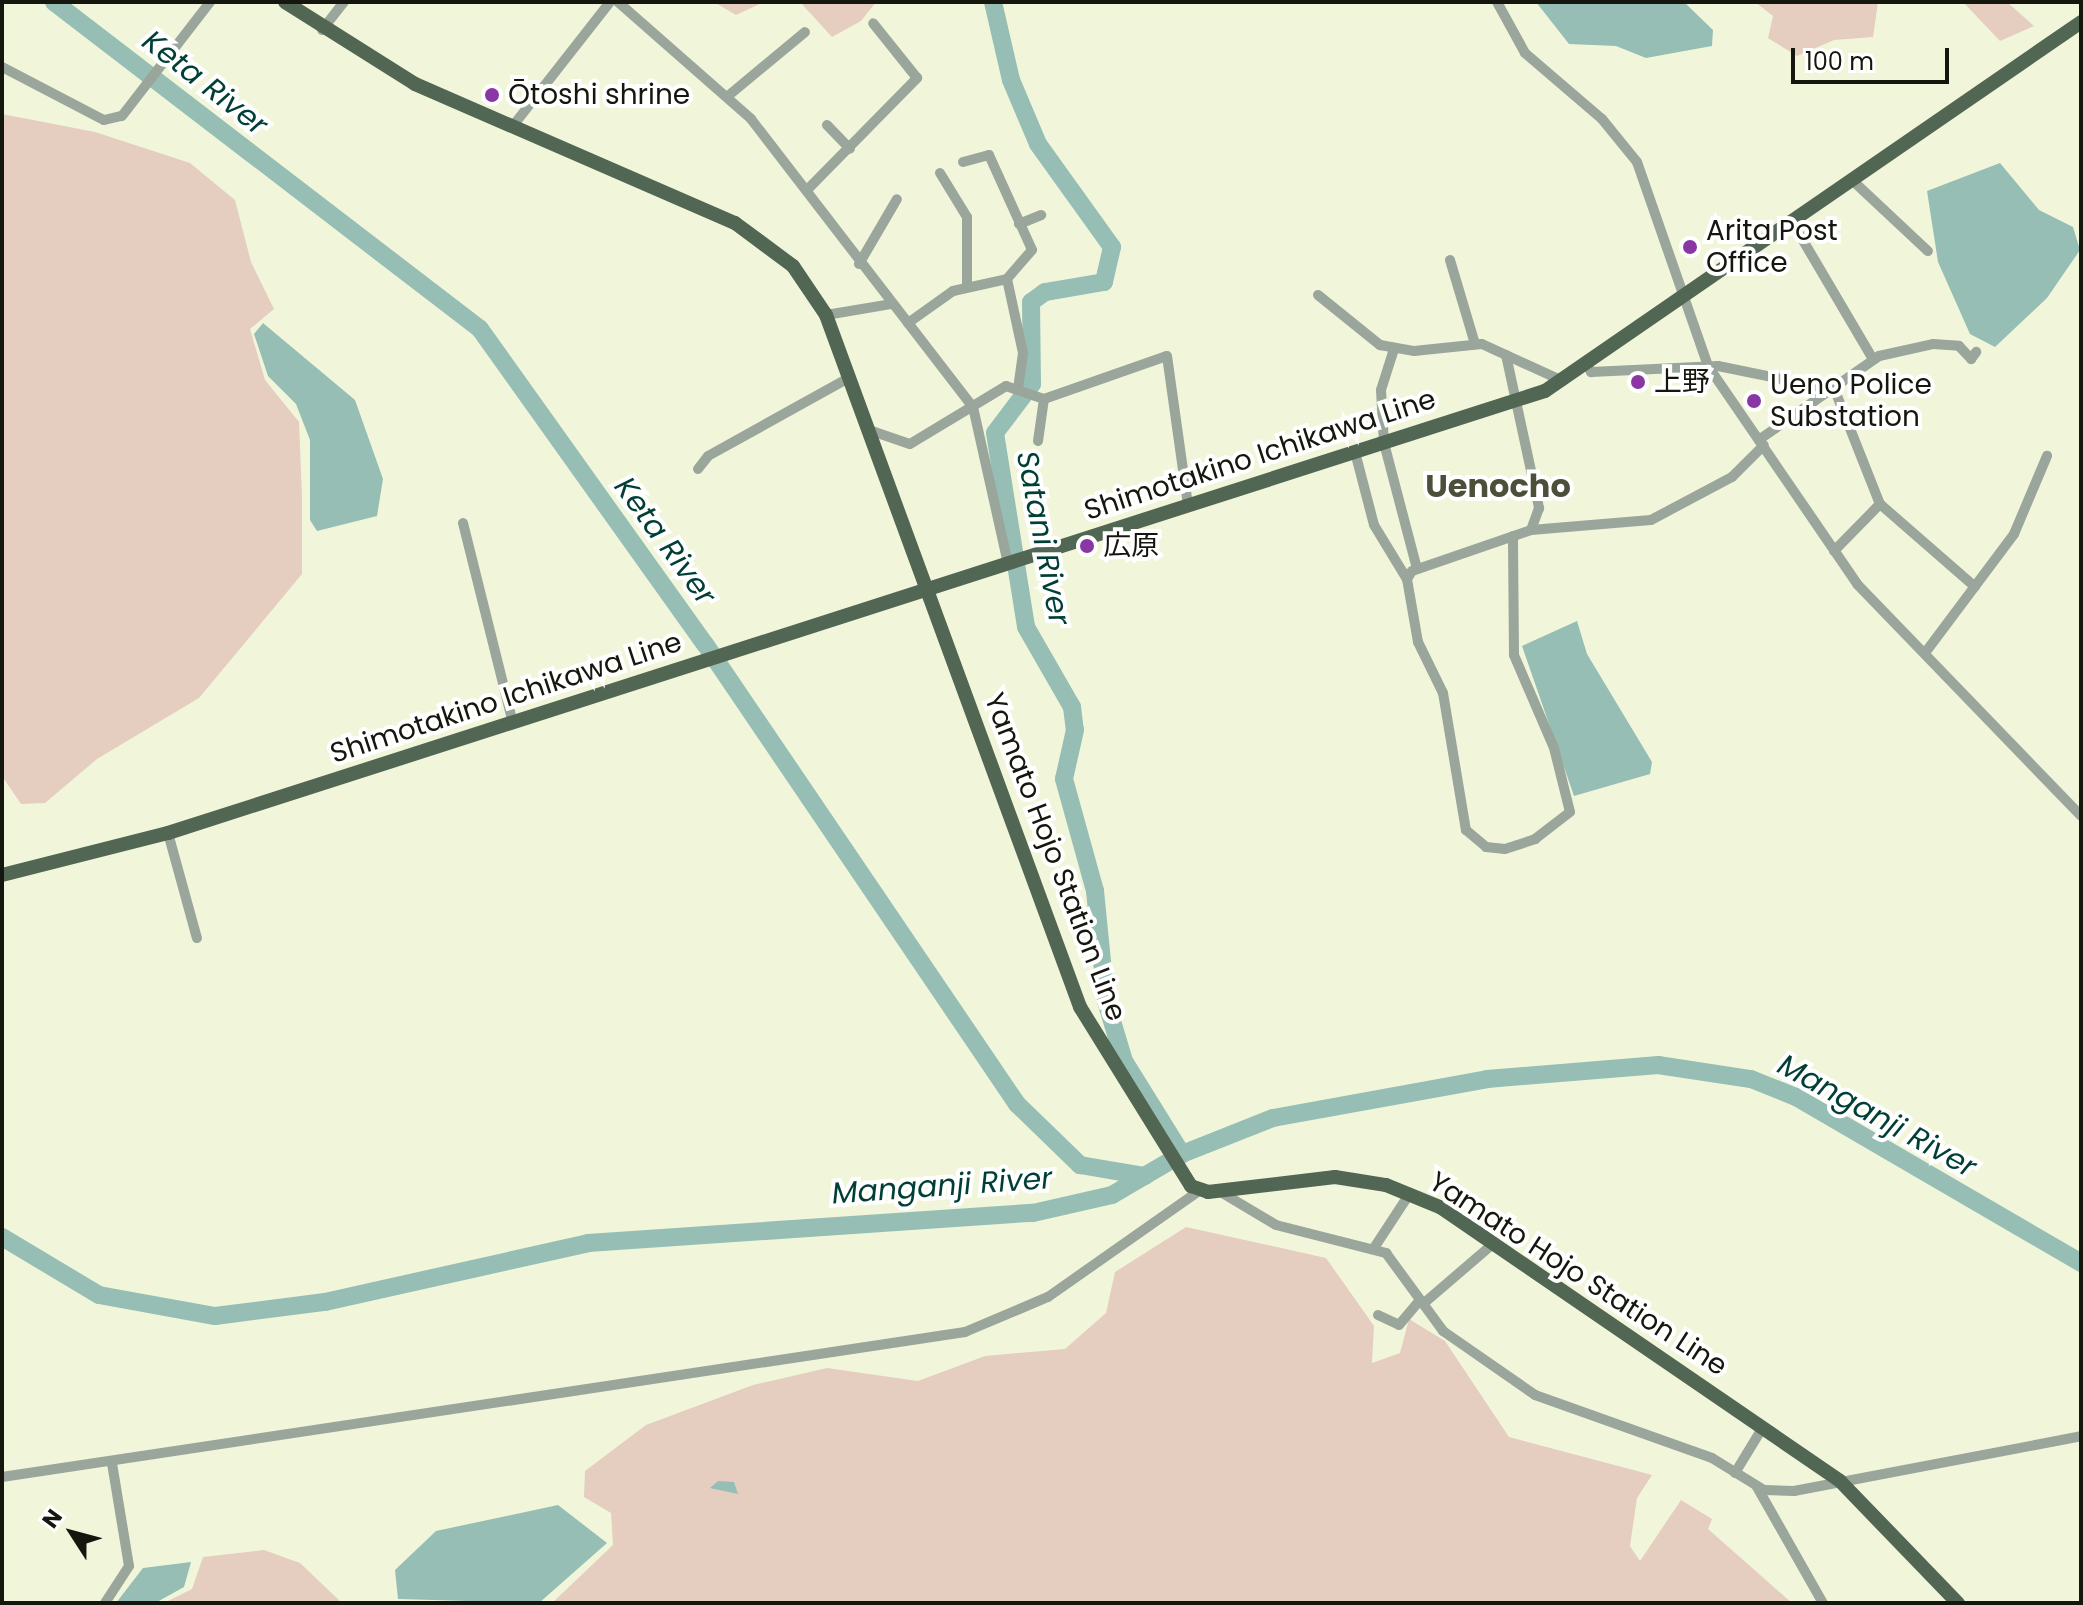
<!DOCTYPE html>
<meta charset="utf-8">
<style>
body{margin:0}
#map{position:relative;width:2083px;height:1605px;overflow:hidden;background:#f1f6db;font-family:Poppins,"Noto Sans JP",sans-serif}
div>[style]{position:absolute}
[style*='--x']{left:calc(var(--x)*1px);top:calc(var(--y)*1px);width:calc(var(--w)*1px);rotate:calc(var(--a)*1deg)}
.green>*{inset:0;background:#e5cdbf}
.water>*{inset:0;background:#96beb5}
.river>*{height:18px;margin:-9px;padding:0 9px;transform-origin:9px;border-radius:9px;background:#96beb5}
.minor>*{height:10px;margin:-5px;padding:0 5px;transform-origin:5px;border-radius:5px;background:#9aa69b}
.major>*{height:14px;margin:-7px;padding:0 7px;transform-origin:7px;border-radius:7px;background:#526654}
.dots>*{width:22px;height:22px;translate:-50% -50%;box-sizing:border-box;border:4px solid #fff;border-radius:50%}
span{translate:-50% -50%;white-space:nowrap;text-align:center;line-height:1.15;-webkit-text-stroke:8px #fff;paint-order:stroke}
.poi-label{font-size:28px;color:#15160d}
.left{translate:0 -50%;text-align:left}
.street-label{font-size:28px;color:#15160d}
.water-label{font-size:30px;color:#013f36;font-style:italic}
.quarter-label{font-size:32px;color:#4c503a;font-weight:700}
.frame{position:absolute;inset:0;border:4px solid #15160d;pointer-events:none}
.north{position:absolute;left:32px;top:1493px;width:80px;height:80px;-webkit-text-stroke:6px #fff;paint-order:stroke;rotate:306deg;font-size:22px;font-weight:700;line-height:32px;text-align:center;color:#15160d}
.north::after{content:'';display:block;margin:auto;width:28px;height:36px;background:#15160d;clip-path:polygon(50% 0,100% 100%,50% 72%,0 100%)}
.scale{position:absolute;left:1791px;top:48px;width:158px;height:36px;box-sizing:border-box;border:4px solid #15160d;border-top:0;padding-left:10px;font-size:24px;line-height:28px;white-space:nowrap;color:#15160d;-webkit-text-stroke:6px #fff;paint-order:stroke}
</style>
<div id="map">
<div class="green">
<i style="clip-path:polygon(714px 2px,764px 2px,736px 15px)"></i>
<i style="clip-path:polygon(800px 2px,876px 2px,861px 21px,832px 37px)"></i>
<i style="clip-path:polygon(1755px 2px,1878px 2px,1873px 37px,1834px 40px,1797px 56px,1768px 38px,1773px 16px)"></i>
<i style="clip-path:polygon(1963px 2px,2007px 2px,2034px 26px,2000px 41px)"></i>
<i style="clip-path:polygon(2px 114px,95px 132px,190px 163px,235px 200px,251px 262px,274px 309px,250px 329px,265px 380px,299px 422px,302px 497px,302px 574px,199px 698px,97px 759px,45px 803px,21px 804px,2px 776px)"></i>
<i style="clip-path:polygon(1186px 1227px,1326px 1258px,1374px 1326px,1372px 1363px,1400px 1353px,1409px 1319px,1445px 1341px,1509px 1437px,1652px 1475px,1637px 1498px,1630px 1546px,1640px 1561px,1681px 1500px,1712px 1519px,1708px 1529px,1792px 1603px,552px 1603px,613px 1545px,611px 1513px,584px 1497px,585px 1471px,646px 1425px,753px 1385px,827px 1368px,918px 1381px,985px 1356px,1065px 1349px,1106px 1313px,1115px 1272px)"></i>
<i style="clip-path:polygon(264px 1550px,300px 1563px,342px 1603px,164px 1603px,192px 1589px,203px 1557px)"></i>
</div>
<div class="water">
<i style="clip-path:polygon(1536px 2px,1684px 2px,1713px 30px,1712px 46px,1646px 58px,1616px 46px,1569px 44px)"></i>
<i style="clip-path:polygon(2000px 163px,2039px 210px,2073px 227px,2080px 250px,2047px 298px,1995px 347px,1970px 334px,1938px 262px,1927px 191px)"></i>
<i style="clip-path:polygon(263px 323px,355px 400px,383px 479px,377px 516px,317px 531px,310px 520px,310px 440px,296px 404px,268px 376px,254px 334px)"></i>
<i style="clip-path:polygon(1577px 621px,1587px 654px,1652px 762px,1650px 774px,1574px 796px,1522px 646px)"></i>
<i style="clip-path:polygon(718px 1481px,734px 1482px,738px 1494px,710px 1488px)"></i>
<i style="clip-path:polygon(558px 1505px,607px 1543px,539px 1603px,398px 1599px,395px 1570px,436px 1531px)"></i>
<i style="clip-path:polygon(191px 1562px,184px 1587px,157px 1602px,116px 1603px,143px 1568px)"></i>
</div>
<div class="river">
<i style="--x:54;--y:2;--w:537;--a:37.51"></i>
<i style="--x:480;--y:329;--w:387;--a:54.5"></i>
<i style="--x:705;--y:644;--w:556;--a:55.85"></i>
<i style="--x:1017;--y:1104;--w:88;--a:44.1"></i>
<i style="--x:1080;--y:1165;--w:66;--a:9.6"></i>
<i style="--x:993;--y:2;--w:80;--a:77"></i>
<i style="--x:1011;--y:80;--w:69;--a:67.1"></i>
<i style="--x:1038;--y:144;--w:127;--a:54.3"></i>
<i style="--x:1112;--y:247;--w:36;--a:103"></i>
<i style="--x:1104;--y:282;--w:60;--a:170.4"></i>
<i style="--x:1045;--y:292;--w:17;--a:144"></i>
<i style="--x:1031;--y:302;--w:82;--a:89.3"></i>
<i style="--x:1032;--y:384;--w:61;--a:127.1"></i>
<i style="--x:995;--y:433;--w:196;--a:80.9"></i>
<i style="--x:1026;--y:627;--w:92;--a:60.1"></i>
<i style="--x:1072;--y:707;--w:23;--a:83"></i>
<i style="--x:1075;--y:730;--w:50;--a:102.7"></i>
<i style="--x:1064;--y:779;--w:116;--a:74.5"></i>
<i style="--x:1095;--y:891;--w:111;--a:84.3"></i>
<i style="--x:1106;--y:1001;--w:63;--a:73.3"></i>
<i style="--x:1124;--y:1061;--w:110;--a:58.1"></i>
<i style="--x:2;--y:1237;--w:113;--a:30.9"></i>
<i style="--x:99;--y:1295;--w:118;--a:10.3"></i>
<i style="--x:215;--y:1316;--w:111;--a:-7.3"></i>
<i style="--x:325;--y:1302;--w:270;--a:-12.6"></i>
<i style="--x:588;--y:1243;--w:446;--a:-3.9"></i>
<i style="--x:1033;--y:1213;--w:81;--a:-12.8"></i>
<i style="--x:1112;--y:1195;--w:81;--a:-30.4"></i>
<i style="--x:1182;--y:1154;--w:98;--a:-21.6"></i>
<i style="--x:1273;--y:1118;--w:218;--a:-10.3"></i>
<i style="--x:1487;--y:1079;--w:172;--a:-4.7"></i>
<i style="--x:1658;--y:1065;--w:94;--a:8.6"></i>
<i style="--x:1751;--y:1079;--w:48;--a:21.8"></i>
<i style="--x:1796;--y:1097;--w:330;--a:30.2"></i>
</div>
<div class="minor">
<i style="--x:618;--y:2;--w:177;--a:41.3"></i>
<i style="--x:751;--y:119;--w:364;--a:52.4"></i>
<i style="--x:973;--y:407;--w:161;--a:77.4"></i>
<i style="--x:1497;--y:2;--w:58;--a:61.2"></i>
<i style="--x:1525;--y:53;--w:101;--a:40.6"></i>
<i style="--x:1602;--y:119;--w:55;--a:50.9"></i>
<i style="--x:1637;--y:162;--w:216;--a:70.8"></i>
<i style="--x:1708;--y:366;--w:264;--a:55.6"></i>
<i style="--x:1857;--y:584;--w:322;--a:46"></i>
<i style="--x:322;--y:30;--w:36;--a:-52"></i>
<i style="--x:2;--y:67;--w:115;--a:27.5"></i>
<i style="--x:104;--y:120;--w:18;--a:-13"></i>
<i style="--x:122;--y:116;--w:144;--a:-52.3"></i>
<i style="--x:728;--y:96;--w:100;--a:-39.7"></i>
<i style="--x:827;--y:125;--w:33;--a:46"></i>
<i style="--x:512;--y:127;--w:159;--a:-51.9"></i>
<i style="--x:963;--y:162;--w:27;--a:-15"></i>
<i style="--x:989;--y:155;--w:104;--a:65.6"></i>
<i style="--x:1032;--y:250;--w:38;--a:131"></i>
<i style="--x:1007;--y:279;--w:76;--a:77.8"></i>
<i style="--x:1023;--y:353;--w:34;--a:98"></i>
<i style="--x:940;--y:173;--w:52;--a:58.5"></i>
<i style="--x:967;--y:217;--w:68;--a:90"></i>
<i style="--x:1852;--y:180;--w:104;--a:43.1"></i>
<i style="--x:808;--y:189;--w:156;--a:-45.5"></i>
<i style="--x:917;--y:78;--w:70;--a:-128.7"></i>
<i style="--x:1791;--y:220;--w:161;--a:59.5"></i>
<i style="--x:1019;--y:224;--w:24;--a:-22"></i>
<i style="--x:1450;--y:260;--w:88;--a:73.4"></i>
<i style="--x:859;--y:264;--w:75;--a:-59.7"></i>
<i style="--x:1318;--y:295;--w:80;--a:38.9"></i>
<i style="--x:1380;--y:345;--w:35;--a:10"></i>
<i style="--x:1414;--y:351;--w:68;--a:-5.9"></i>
<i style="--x:1482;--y:344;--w:89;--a:24.6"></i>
<i style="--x:826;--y:315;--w:67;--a:-9.5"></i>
<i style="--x:908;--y:323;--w:55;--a:-35.4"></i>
<i style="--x:953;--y:291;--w:55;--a:-12.5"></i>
<i style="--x:1394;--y:349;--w:43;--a:107.6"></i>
<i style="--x:1381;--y:390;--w:53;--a:86.8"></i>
<i style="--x:1384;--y:443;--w:130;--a:75.3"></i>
<i style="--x:1506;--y:355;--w:157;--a:77.8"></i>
<i style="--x:1539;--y:508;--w:23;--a:110"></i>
<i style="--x:1588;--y:366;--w:7;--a:63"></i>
<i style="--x:1591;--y:372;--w:127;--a:-2.7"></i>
<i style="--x:1718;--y:366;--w:109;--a:11.6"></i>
<i style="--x:1832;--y:383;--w:130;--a:68.4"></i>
<i style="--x:1880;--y:504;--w:126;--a:41.1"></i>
<i style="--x:869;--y:430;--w:43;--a:18.9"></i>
<i style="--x:910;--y:444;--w:112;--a:-31.1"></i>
<i style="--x:1006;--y:386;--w:40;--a:18.9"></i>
<i style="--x:1760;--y:439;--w:145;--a:-34.9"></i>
<i style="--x:1879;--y:356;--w:55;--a:-12.5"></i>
<i style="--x:1933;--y:344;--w:26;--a:4"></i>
<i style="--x:1959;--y:346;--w:18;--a:47"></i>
<i style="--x:1971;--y:359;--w:9;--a:-54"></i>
<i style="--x:1038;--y:441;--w:42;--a:-81.9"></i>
<i style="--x:1044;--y:399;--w:130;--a:-19.3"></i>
<i style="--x:1167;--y:356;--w:151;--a:82"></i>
<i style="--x:1355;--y:452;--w:75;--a:75.4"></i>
<i style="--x:1374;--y:525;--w:63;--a:58.6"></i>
<i style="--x:1407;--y:579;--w:64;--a:80.1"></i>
<i style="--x:1418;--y:642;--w:57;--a:63.9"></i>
<i style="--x:1443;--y:693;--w:139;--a:80.5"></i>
<i style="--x:1466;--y:830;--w:26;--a:40"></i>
<i style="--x:1486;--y:847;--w:19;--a:6"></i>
<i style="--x:1505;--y:849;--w:32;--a:-18"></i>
<i style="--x:1535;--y:839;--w:44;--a:-37.6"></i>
<i style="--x:1570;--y:812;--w:66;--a:-104"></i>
<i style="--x:1554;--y:748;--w:101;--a:-113.3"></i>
<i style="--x:1514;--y:655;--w:119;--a:-90.5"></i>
<i style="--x:698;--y:469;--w:16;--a:-52"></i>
<i style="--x:708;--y:456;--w:161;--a:-29"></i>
<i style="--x:463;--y:523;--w:206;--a:76"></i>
<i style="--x:1834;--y:551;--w:66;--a:-45.6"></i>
<i style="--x:1407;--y:579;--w:9;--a:-58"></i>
<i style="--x:1412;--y:571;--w:126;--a:-19"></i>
<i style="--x:1531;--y:530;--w:120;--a:-4.8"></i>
<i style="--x:1651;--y:520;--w:92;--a:-28"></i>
<i style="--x:1732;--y:477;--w:45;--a:-45"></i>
<i style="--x:1925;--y:653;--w:149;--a:-53.2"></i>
<i style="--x:2014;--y:534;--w:85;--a:-67.1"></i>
<i style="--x:168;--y:833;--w:109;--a:74.6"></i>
<i style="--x:1219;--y:1191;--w:66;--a:30.8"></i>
<i style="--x:1276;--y:1225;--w:114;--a:14.3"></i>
<i style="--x:1386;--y:1253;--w:97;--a:53.8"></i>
<i style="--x:1443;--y:1331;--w:112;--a:34.8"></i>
<i style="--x:1535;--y:1395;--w:188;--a:19.6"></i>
<i style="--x:1712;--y:1458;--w:61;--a:31.6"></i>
<i style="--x:1764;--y:1490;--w:30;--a:2"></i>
<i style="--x:1794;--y:1491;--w:292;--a:-10.8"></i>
<i style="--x:1374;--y:1248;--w:66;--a:-56.8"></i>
<i style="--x:1423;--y:1304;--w:94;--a:-40.7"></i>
<i style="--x:1378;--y:1315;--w:23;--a:25"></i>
<i style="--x:1399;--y:1325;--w:33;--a:-50"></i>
<i style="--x:1735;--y:1473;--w:54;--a:-58.7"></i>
<i style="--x:2;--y:1477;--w:974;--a:-8.56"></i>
<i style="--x:965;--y:1332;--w:90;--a:-22.9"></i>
<i style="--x:1048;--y:1297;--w:186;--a:-35.1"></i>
<i style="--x:1757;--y:1487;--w:133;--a:60.4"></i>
<i style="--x:105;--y:1603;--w:44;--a:-57"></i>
<i style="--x:129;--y:1566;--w:104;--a:-99.4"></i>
</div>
<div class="major">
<i style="--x:285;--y:2;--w:154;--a:32.2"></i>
<i style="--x:415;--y:84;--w:349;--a:23.5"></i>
<i style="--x:735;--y:223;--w:72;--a:36.6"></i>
<i style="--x:793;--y:266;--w:59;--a:56"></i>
<i style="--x:826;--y:315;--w:737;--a:69.84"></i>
<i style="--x:1080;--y:1007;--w:211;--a:58.2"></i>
<i style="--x:1191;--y:1186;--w:18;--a:19"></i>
<i style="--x:1208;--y:1192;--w:128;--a:-6.7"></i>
<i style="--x:1335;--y:1177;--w:52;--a:8.9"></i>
<i style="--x:1386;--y:1185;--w:58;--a:22.2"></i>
<i style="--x:1440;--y:1207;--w:485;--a:34.4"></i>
<i style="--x:1840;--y:1481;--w:170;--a:46"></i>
<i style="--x:2;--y:875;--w:171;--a:-14.2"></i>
<i style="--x:168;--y:833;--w:1446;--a:-17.8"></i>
<i style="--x:1545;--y:391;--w:651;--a:-34.54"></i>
</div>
<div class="dots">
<i style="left:492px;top:95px;background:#8a36a4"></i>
<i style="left:1690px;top:247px;background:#8a36a4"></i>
<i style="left:1638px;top:382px;background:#8a36a4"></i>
<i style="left:1754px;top:401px;background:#8a36a4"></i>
<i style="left:1087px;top:546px;background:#8a36a4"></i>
</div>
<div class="poi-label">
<span class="left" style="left:508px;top:95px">Ōtoshi shrine</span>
<span class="left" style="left:1706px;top:247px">Arita Post<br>Office</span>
<span class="left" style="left:1654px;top:382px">上野</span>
<span class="left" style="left:1770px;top:401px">Ueno Police<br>Substation</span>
<span class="left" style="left:1103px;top:546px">広原</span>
</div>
<div class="street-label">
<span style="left:1260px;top:455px;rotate:-18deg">Shimotakino Ichikawa Line</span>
<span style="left:506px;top:698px;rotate:-18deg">Shimotakino Ichikawa Line</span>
<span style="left:1055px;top:857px;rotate:69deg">Yamato Hojo Station Line</span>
<span style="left:1578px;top:1274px;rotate:33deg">Yamato Hojo Station Line</span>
</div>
<div class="water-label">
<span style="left:205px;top:83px;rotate:38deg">Keta River</span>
<span style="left:1043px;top:538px;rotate:79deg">Satani River</span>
<span style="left:665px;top:541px;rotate:54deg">Keta River</span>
<span style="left:1877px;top:1116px;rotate:29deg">Manganji River</span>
<span style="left:942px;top:1186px;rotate:-4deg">Manganji River</span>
</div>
<div class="quarter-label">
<span style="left:1498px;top:486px">Uenocho</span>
</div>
<div class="frame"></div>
<div class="north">N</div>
<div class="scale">100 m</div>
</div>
